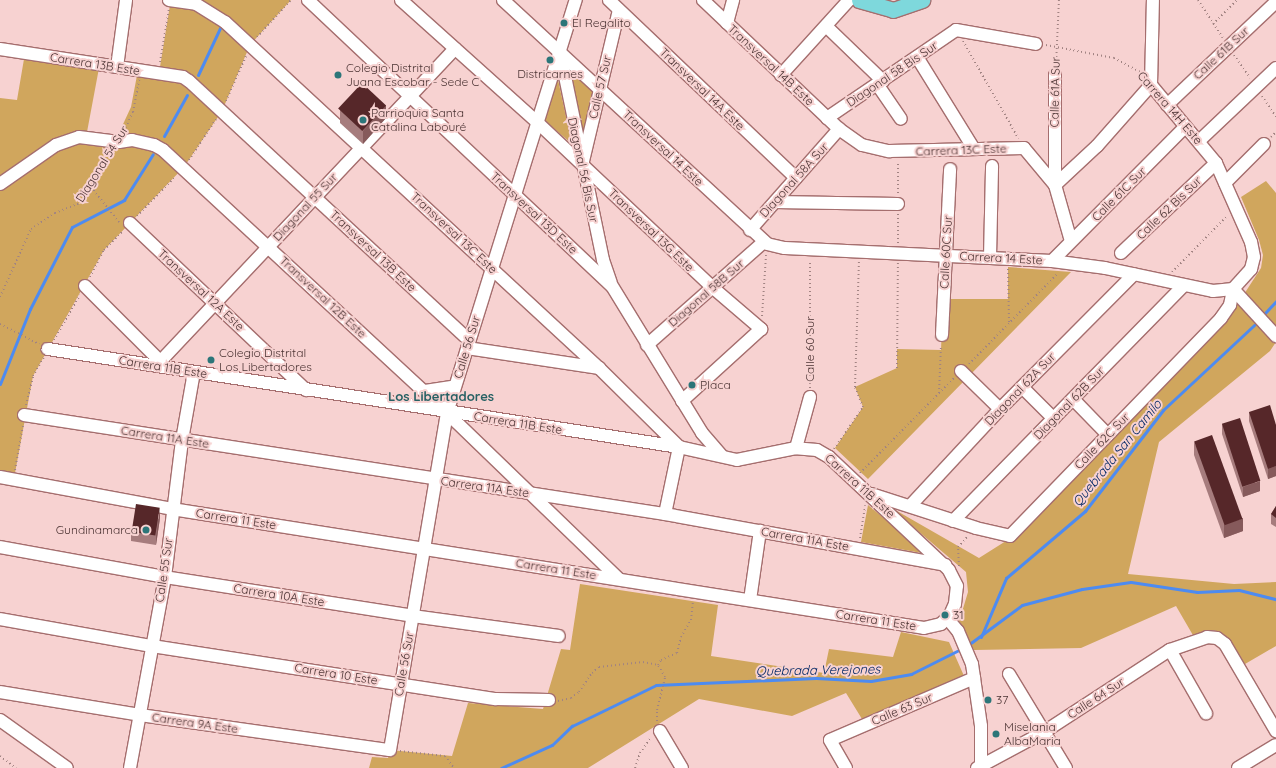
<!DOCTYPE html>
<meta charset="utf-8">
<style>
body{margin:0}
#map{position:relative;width:1276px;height:768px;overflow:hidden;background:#f7d2d1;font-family:Quicksand,sans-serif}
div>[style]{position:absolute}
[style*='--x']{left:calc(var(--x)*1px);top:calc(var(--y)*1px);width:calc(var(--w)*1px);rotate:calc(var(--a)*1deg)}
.green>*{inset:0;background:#d0a65d}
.stream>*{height:3px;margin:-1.5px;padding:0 1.5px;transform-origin:1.5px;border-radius:1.5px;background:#4d8bf1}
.path>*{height:2px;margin-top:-1px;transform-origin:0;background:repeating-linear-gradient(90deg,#a18382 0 1px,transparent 0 4px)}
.roads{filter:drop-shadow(1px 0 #a56e6e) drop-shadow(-1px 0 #a56e6e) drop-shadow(0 1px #a56e6e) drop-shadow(0 -1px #a56e6e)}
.minor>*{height:12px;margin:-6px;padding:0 6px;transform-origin:6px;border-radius:6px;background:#fff}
.major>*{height:15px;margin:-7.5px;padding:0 7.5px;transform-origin:7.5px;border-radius:7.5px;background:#7ed8dc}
.wall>*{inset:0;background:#a67c7d}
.shaded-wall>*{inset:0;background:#865a5b}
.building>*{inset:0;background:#562729;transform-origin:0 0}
.dots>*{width:11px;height:11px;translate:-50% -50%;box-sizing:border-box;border:2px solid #f7d2d1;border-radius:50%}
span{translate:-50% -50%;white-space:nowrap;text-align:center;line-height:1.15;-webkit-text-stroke:4px #f7d2d1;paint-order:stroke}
.poi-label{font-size:12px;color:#4b3333}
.left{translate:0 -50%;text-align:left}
.right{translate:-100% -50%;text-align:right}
.street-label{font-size:12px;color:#4b3333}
.neighbourhood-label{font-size:13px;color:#276164;font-weight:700}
.water-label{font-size:13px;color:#002664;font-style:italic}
</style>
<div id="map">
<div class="green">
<i style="clip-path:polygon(193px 0,291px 0,250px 45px,222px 111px,184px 167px,104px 250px,33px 376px,15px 473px,0 471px,0 98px,17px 100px,24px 59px,99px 68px,87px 132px,118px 135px,131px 107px,138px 70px,159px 73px,170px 5px)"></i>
<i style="clip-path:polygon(564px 63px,593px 90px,583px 139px)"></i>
<i style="clip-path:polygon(557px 75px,572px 144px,544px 120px)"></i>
<i style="clip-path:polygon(1266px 181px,1276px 193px,1276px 342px,1270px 351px,1159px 442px,1128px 574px,1234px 584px,1276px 582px,1276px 646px,1245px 664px,1221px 632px,1212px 630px,1194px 637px,1176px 606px,1081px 648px,974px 650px,959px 622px,968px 592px,966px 572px,890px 507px,979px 558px,1017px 534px,1235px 308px,1261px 268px,1263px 255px,1259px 240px,1241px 197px)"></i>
<i style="clip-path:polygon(1008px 267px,1071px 272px,868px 479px,835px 448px,863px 407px,855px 387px,897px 368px,897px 349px,941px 350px,943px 299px,1008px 299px)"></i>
<i style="clip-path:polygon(868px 505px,927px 554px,861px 542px)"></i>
<i style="clip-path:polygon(580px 584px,718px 605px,711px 656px,824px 673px,829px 649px,893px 657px,901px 632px,949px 642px,964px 676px,862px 719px,846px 693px,792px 716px,699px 699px,588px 768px,369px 768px,372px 757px,388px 758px,390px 750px,452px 756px,468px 703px,543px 709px,561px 649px,570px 650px)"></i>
</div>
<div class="stream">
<i style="--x:198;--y:75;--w:52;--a:-64.9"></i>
<i style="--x:164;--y:136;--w:47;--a:-60.7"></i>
<i style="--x:1265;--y:313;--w:16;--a:-47"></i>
<i style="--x:0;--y:384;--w:81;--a:-68.2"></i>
<i style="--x:30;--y:309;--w:92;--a:-62.9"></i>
<i style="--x:72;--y:227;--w:59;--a:-27.4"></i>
<i style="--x:124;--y:200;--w:54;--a:-57.8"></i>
<i style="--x:981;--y:637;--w:64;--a:-67"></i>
<i style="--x:1006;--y:578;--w:104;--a:-40.3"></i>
<i style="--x:1085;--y:511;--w:128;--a:-52.3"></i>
<i style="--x:1163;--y:410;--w:125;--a:-43"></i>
<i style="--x:968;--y:645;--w:67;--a:-36.5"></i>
<i style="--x:1022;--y:605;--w:62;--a:-14.9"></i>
<i style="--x:1082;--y:589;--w:49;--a:-8.1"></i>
<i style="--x:1131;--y:582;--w:67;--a:8.6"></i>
<i style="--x:1197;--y:592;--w:42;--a:-2.7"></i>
<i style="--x:1239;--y:590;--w:38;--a:14"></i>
<i style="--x:501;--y:768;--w:56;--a:-24.3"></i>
<i style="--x:552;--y:745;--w:28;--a:-44"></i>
<i style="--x:572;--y:726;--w:93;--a:-26"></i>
<i style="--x:656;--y:685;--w:160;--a:-2.5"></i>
<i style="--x:816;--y:678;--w:55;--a:3.1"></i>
<i style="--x:871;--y:681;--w:41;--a:-9.9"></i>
<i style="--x:911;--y:674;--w:58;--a:-26.6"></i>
</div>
<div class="path">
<i style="--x:1198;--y:0;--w:45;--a:56.7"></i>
<i style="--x:1213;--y:24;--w:34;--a:-45"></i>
<i style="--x:257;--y:37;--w:50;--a:-47.4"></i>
<i style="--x:963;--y:41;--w:112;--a:60.4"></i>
<i style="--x:1046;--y:45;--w:69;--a:10.8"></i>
<i style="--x:1114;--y:58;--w:30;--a:28"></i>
<i style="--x:1234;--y:55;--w:28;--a:55"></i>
<i style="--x:160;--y:62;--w:54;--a:-80.4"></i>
<i style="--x:1056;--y:65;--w:65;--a:-87.4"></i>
<i style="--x:1262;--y:96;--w:25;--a:56"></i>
<i style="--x:226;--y:101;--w:49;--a:-66"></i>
<i style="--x:124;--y:131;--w:21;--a:-65"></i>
<i style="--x:133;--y:112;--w:33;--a:-79"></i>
<i style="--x:1271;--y:137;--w:7;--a:-45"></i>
<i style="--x:189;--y:160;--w:49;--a:-56.6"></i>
<i style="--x:91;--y:187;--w:45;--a:51.3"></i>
<i style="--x:898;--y:193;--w:32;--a:-90"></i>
<i style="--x:137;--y:216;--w:56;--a:-45.7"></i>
<i style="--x:898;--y:243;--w:30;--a:-90"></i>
<i style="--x:1008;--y:269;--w:54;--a:88.9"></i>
<i style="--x:1172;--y:272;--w:80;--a:-45.5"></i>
<i style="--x:90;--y:277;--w:30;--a:-63"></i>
<i style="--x:104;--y:250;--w:27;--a:-45"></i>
<i style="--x:0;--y:297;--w:75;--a:-65.5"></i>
<i style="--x:31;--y:229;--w:29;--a:-34"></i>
<i style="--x:55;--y:213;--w:29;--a:-22"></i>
<i style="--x:82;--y:202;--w:58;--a:-59"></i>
<i style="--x:762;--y:316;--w:61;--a:-86.2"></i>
<i style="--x:0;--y:324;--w:44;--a:27.1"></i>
<i style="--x:54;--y:340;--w:52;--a:-60"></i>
<i style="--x:969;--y:364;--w:127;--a:-45.6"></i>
<i style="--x:897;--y:368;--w:105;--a:-89.5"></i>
<i style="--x:810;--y:388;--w:128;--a:-90"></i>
<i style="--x:939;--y:393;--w:47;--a:-87.6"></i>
<i style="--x:26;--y:405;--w:30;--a:-76"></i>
<i style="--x:33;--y:376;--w:22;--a:-60"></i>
<i style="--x:834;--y:449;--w:51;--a:-55.4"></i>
<i style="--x:863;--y:407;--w:22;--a:-112"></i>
<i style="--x:855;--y:387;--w:125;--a:-88.2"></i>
<i style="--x:15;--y:470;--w:46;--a:-79.9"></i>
<i style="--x:860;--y:473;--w:134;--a:-45.3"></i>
<i style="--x:860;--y:538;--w:33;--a:-81"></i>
<i style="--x:959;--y:566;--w:19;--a:-93"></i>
<i style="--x:958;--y:547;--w:15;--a:-48"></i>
<i style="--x:558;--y:701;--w:13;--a:-13"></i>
<i style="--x:571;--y:698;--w:10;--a:-37"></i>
<i style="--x:579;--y:692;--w:23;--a:-56"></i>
<i style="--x:592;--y:673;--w:9;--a:-41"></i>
<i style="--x:599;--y:667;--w:44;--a:-6.5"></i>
<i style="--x:643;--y:662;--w:15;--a:11"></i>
<i style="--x:657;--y:721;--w:11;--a:-90"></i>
<i style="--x:657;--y:710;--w:34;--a:-76"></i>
<i style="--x:665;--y:677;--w:14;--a:-120"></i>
<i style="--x:658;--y:665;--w:6;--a:-59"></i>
<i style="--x:661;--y:660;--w:17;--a:-24"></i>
<i style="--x:677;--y:653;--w:16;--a:-76"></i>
<i style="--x:681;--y:637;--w:20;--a:-60"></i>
<i style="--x:691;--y:620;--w:18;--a:-84"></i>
<i style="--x:400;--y:751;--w:45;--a:6.3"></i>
<i style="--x:445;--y:756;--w:15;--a:53"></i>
<i style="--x:0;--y:756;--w:20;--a:37"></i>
<i style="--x:635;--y:768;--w:16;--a:-72"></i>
<i style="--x:640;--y:753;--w:19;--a:-55"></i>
</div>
<div class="roads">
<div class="minor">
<i style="--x:169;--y:0;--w:27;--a:8"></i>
<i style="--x:196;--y:4;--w:34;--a:32"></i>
<i style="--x:225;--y:22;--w:510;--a:42.77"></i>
<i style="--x:599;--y:368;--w:112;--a:44.6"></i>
<i style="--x:679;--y:447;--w:68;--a:101.8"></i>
<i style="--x:308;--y:0;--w:417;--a:43.3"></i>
<i style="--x:612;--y:286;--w:172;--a:58.5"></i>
<i style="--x:702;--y:433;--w:30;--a:49"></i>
<i style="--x:401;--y:0;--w:184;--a:41.9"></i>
<i style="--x:538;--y:123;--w:239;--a:43.3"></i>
<i style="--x:712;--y:287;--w:65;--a:40.6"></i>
<i style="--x:761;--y:329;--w:107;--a:137.7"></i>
<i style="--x:503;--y:0;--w:359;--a:42.7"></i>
<i style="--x:767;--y:244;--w:18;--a:13"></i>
<i style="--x:785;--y:248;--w:267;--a:2.8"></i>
<i style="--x:1052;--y:261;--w:53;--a:7.5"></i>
<i style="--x:1105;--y:268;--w:110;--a:12"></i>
<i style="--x:1213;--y:291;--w:20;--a:-6"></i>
<i style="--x:1233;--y:289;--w:27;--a:-48"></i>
<i style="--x:1251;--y:269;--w:12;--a:-76"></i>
<i style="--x:1254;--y:257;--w:15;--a:-101"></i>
<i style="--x:1251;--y:242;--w:86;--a:-113.9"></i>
<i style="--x:1216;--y:163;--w:102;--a:-129.8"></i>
<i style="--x:609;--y:0;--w:258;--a:43.6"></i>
<i style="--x:703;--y:0;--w:187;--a:43.5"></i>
<i style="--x:839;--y:129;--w:28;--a:35"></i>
<i style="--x:862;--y:145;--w:28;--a:13"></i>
<i style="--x:889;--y:151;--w:135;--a:-1.3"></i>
<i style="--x:1024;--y:148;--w:48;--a:50"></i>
<i style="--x:1055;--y:185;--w:57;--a:-42.9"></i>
<i style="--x:1097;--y:146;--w:81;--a:-48.5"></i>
<i style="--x:727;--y:23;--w:24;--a:-75"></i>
<i style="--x:827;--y:27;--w:78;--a:44"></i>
<i style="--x:0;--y:49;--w:185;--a:8.7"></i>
<i style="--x:183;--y:77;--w:7;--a:34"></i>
<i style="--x:189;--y:81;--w:381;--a:42.8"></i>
<i style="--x:561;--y:57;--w:207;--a:78.3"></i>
<i style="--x:603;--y:260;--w:24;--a:71"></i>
<i style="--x:917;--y:57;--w:108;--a:58.2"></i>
<i style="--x:117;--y:67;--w:68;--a:-82.3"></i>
<i style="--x:781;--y:75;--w:101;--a:-47.8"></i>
<i style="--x:1055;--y:75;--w:110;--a:90"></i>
<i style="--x:1055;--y:185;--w:58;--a:74.1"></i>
<i style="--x:877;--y:84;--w:42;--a:55.6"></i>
<i style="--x:1151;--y:85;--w:85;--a:-88.7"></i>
<i style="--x:1167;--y:105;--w:150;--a:-43.4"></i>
<i style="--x:827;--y:118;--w:156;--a:-34.3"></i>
<i style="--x:956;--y:30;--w:81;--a:9.9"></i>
<i style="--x:1199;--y:141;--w:106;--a:-43.5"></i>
<i style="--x:583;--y:161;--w:155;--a:-76.6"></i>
<i style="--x:1225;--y:183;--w:55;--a:-45"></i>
<i style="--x:0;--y:184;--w:68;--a:-34.9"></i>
<i style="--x:56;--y:145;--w:24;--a:-19"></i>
<i style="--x:79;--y:137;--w:40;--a:7.1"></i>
<i style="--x:119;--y:142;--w:13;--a:-9"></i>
<i style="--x:132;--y:140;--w:23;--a:13"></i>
<i style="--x:154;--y:145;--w:10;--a:29"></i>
<i style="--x:163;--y:150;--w:387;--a:42.8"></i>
<i style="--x:447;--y:413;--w:239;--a:44"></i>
<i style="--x:775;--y:202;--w:123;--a:0.9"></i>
<i style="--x:130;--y:223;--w:243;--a:43.5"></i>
<i style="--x:750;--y:230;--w:135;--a:-48.6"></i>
<i style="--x:1121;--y:253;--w:131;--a:-43.5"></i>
<i style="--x:990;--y:257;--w:91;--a:-88.7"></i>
<i style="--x:1052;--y:261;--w:189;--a:-45.2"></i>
<i style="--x:85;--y:286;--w:106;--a:45"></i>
<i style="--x:1233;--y:289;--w:64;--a:47.5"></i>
<i style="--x:942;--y:335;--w:166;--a:-87.2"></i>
<i style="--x:647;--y:345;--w:156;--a:-41.4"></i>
<i style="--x:467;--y:348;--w:134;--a:8.6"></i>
<i style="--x:156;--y:366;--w:436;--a:-46.7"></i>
<i style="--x:961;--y:371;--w:54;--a:44.3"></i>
<i style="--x:1022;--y:387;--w:45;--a:45"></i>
<i style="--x:425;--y:391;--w:30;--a:-9"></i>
<i style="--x:1073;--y:399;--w:50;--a:45.8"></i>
<i style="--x:24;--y:415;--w:649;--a:8.78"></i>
<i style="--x:665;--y:514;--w:285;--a:10.3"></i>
<i style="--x:796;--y:448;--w:53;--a:-74.6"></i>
<i style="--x:0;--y:477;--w:175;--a:10.5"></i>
<i style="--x:172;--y:509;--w:761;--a:8.99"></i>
<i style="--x:924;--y:628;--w:17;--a:-13"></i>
<i style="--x:941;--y:624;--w:13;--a:-45"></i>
<i style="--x:950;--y:615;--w:12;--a:-66"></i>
<i style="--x:955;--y:604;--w:18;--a:-84"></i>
<i style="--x:957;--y:586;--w:18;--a:-117"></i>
<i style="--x:949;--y:570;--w:165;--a:-136.7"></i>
<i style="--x:829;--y:457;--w:14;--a:-150"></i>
<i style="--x:817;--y:450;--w:21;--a:-175"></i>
<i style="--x:796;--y:448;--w:60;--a:168.5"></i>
<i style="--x:737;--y:460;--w:59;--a:-167.4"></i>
<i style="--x:679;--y:447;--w:639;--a:-171.17"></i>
<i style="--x:871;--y:494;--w:110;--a:17.9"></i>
<i style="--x:976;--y:528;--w:35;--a:13"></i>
<i style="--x:1010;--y:536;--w:303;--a:-45.9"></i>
<i style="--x:1221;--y:318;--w:16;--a:-55"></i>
<i style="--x:1230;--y:305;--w:16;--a:-79"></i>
<i style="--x:910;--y:506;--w:132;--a:-47.1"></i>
<i style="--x:1000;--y:409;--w:190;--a:-45.2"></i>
<i style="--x:953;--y:521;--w:330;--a:-45.6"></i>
<i style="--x:0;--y:547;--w:168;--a:10.3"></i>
<i style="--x:165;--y:577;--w:251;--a:8.9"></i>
<i style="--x:413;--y:616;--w:147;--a:7.8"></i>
<i style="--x:750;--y:600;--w:70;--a:-81.8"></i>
<i style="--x:947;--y:618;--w:17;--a:50"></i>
<i style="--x:958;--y:631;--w:36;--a:67"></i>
<i style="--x:972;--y:664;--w:63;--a:81.7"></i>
<i style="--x:981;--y:726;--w:42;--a:90"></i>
<i style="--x:0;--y:619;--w:154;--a:10.1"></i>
<i style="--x:152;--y:646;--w:348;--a:8.8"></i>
<i style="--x:496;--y:699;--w:53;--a:1.1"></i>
<i style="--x:1170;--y:650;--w:73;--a:60.3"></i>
<i style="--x:1009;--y:674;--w:110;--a:58.8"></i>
<i style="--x:0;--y:692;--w:142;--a:9.3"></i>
<i style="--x:140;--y:715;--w:252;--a:8"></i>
<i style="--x:390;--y:750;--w:342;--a:-80.4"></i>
<i style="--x:447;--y:413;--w:433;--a:-72.7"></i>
<i style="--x:0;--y:720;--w:82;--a:35.6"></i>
<i style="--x:660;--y:731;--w:43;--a:59.3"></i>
<i style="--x:130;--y:768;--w:194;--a:-79.6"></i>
<i style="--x:165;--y:577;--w:138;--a:-82.9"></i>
<i style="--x:182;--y:440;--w:69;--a:-80"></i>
<i style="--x:846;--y:768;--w:32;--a:-120"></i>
<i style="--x:830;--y:740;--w:157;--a:-23.3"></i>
<i style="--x:977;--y:768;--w:76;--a:-28.2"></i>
<i style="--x:1044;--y:732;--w:150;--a:-33.1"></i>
<i style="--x:1170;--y:650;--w:39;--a:-19"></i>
<i style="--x:1207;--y:637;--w:10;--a:6"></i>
<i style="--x:1217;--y:638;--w:10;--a:37"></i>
<i style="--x:1225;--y:644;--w:101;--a:59.6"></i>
<i style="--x:1238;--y:768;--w:44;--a:-31.2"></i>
</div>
<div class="major">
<i style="--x:859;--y:0;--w:35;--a:16"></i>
<i style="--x:893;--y:10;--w:31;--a:-19"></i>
</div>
</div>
<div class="wall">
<i style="clip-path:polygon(340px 110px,386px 118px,363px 144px,340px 123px)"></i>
<i style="clip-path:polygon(1249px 412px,1276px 425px,1276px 476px,1268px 479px,1249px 421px)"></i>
<i style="clip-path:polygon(1222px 424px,1260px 491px,1243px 497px,1222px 434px)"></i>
<i style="clip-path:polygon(1194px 442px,1243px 531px,1224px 538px,1194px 455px)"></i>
<i style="clip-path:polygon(1276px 506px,1276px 527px,1271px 524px,1271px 514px)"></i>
<i style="clip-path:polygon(160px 518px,156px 545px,131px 541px,131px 532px)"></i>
</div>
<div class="shaded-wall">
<i style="clip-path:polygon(386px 105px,386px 118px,363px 144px,363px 131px)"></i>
<i style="clip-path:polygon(1276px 466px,1276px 476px,1268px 479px,1268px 469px)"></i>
<i style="clip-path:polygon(1260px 481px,1260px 491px,1243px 497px,1243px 487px)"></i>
<i style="clip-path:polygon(160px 508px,160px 518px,156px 545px,156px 536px)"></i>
<i style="clip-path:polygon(1243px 518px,1243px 531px,1224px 538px,1224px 525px)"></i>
</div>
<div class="building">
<i style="left:362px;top:83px;width:33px;height:35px;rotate:43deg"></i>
<i style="clip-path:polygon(1270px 405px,1276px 425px,1276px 466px,1268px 469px,1249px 412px)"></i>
<i style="left:1240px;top:418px;width:66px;height:19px;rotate:72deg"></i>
<i style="left:1212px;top:435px;width:89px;height:19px;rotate:70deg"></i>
<i style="left:136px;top:504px;width:24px;height:28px;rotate:9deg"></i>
<i style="clip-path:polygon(1276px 506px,1276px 518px,1271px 514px)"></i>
</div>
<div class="dots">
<i style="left:564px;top:23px;background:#2c7679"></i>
<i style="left:550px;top:60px;background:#2c7679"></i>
<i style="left:338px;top:75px;background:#2c7679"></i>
<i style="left:363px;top:120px;background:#2c7679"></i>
<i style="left:211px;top:360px;background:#2c7679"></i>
<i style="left:692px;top:385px;background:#2c7679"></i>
<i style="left:146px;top:530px;background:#2c7679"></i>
<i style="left:945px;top:615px;background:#2c7679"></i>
<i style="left:988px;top:700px;background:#2c7679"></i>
<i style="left:996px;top:734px;background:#2c7679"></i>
</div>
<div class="poi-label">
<span class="left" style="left:572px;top:23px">El Regalito</span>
<span class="left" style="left:346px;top:75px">Colegio Distrital<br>Juana Escobar - Sede C</span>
<span style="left:550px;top:74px">Districarnes</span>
<span class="left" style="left:371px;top:120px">Parrioquia Santa<br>Catalina Labouré</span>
<span class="left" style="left:219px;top:360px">Colegio Distrital<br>Los Libertadores</span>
<span class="left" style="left:700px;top:385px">Placa</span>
<span class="right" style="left:138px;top:530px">Gundinamarca</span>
<span class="left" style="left:953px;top:615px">31</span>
<span class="left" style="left:996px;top:700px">37</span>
<span class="left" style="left:1004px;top:734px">Miselania<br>AlbaMaria</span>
</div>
<div class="street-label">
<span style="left:1221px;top:53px;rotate:-43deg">Calle 61B Sur</span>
<span style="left:95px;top:64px;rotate:9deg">Carrera 13B Este</span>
<span style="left:771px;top:65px;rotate:43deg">Transversal 14B Este</span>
<span style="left:892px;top:74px;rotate:-34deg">Diagonal 58 Bis Sur</span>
<span style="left:600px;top:87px;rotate:-77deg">Calle 57 Sur</span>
<span style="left:702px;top:89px;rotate:44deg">Transversal 14A Este</span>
<span style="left:1055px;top:92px;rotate:-89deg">Calle 61A Sur</span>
<span style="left:1170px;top:108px;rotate:49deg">Carrera 14H Este</span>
<span style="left:663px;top:148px;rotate:43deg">Transversal 14 Este</span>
<span style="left:961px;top:150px;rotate:-2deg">Carrera 13C Este</span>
<span style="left:102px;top:164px;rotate:-58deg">Diagonal 54 Sur</span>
<span style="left:583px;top:170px;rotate:78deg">Diagonal 56 Bis Sur</span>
<span style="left:794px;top:180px;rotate:-48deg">Diagonal 58A Sur</span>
<span style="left:1119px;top:194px;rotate:-45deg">Calle 61C Sur</span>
<span style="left:305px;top:207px;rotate:-47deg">Diagonal 55 Sur</span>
<span style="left:1169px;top:208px;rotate:-44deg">Calle 62 Bis Sur</span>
<span style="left:534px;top:213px;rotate:43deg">Transversal 13D Este</span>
<span style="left:651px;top:230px;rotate:44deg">Transversal 13G Este</span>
<span style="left:454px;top:233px;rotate:43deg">Transversal 13C Este</span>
<span style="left:373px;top:251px;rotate:43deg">Transversal 13B Este</span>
<span style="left:946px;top:252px;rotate:-87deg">Calle 60C Sur</span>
<span style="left:1001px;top:258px;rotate:3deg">Carrera 14 Este</span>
<span style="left:201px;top:290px;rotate:43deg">Transversal 12A Este</span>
<span style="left:706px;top:293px;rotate:-41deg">Diagonal 58B Sur</span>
<span style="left:323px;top:297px;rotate:43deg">Transversal 12B Este</span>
<span style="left:467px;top:347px;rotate:-73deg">Calle 56 Sur</span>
<span style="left:810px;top:349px;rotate:-90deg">Calle 60 Sur</span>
<span style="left:163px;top:367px;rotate:9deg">Carrera 11B Este</span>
<span style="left:1020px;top:389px;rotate:-46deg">Diagonal 62A Sur</span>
<span style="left:1069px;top:403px;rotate:-46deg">Diagonal 62B Sur</span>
<span style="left:518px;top:423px;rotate:9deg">Carrera 11B Este</span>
<span style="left:165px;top:437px;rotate:9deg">Carrera 11A Este</span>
<span style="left:1102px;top:441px;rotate:-46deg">Calle 62C Sur</span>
<span style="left:860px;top:486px;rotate:42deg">Carrera 11B Este</span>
<span style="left:485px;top:487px;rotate:8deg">Carrera 11A Este</span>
<span style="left:236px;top:519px;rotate:9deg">Carrera 11 Este</span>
<span style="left:805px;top:539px;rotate:10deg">Carrera 11A Este</span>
<span style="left:556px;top:569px;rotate:9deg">Carrera 11 Este</span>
<span style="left:164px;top:570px;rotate:-82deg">Calle 55 Sur</span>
<span style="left:279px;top:595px;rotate:9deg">Carrera 10A Este</span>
<span style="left:876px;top:620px;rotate:9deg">Carrera 11 Este</span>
<span style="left:404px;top:664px;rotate:-80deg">Calle 56 Sur</span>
<span style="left:336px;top:674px;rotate:9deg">Carrera 10 Este</span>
<span style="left:1096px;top:698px;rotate:-33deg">Calle 64 Sur</span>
<span style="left:902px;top:709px;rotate:-23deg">Calle 63 Sur</span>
<span style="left:195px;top:723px;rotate:8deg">Carrera 9A Este</span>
</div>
<div class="neighbourhood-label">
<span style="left:441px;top:396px">Los Libertadores</span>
</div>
<div class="water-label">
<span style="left:1117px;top:453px;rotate:-51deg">Quebrada San Camilo</span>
<span style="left:818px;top:670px;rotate:-1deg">Quebrada Verejones</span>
</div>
</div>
